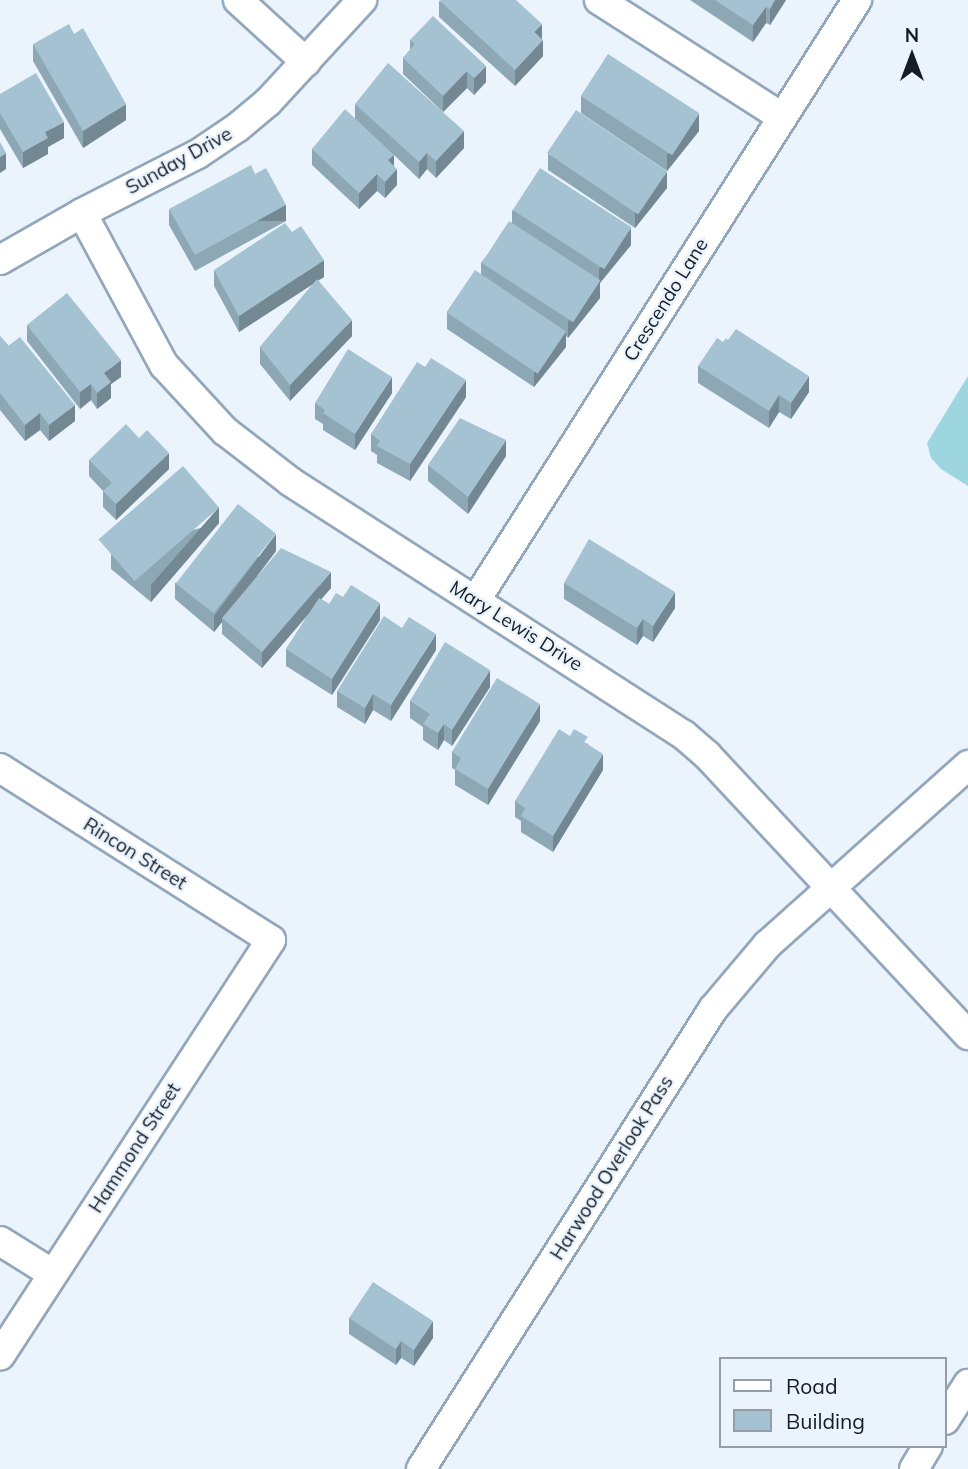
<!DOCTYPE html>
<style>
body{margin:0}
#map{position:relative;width:968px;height:1469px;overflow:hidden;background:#ebf4fd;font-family:Mulish,sans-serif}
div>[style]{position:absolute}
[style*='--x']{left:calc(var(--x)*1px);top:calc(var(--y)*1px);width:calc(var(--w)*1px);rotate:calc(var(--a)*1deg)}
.water>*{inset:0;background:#9dd6de}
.roads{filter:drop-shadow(2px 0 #92a6bc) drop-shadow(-2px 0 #92a6bc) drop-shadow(0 2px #92a6bc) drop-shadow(0 -2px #92a6bc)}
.street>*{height:28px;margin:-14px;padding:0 14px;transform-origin:14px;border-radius:14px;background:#fff}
.wall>*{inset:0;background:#8da7b4}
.shaded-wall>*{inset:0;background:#738892;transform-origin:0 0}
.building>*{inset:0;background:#a4c2d1;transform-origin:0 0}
span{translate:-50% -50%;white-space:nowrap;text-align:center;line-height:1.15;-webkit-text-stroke:5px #ebf4fd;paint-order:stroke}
.street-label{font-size:19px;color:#151c24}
.legend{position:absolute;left:719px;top:1357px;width:228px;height:91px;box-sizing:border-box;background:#ebf4fd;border:2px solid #959ea6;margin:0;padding:9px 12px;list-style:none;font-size:21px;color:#151c24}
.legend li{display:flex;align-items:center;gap:14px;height:35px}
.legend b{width:35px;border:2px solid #959ea6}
.north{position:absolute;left:877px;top:21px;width:70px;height:70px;-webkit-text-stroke:5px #ebf4fd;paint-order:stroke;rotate:0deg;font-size:19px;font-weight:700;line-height:28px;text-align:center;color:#151c24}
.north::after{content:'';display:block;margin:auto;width:24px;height:32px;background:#151c24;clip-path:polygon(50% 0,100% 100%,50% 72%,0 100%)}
</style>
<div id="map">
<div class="water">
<i style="clip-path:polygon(968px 376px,968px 486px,941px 469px,931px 458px,927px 443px)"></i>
</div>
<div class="roads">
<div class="street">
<i style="--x:238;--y:0;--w:92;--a:42.4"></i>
<i style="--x:599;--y:0;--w:217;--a:32.6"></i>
<i style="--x:82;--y:213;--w:173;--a:61.7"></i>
<i style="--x:164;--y:365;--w:90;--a:47.3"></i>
<i style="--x:225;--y:431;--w:83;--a:37.7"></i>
<i style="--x:291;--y:482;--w:467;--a:32.8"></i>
<i style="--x:684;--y:735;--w:30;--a:41"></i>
<i style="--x:707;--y:755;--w:383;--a:47"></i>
<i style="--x:0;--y:260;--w:95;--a:-29.8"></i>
<i style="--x:82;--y:213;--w:130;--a:-27"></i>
<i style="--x:198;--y:154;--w:48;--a:-34"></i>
<i style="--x:238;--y:127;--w:39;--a:-40"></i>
<i style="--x:268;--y:102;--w:139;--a:-47.3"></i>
<i style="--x:476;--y:600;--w:711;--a:-57.58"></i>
<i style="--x:0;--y:768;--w:321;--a:32.4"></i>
<i style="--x:271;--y:940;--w:496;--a:123.1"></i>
<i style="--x:0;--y:1241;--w:62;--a:31.9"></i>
<i style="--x:945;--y:1420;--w:43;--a:-57.4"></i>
<i style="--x:421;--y:1469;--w:545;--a:-57.59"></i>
<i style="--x:713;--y:1009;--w:84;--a:-49.8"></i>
<i style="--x:767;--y:945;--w:270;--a:-41.8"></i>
<i style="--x:914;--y:1469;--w:27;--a:-59"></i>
</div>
</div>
<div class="wall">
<i style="clip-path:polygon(690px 0,786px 0,770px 25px,766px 23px,753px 42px)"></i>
<i style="clip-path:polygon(439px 1px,542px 39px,543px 56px,515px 86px,439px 17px)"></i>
<i style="clip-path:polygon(410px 40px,486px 82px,474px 95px,467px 88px,443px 112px,403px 74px,403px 58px,410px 50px)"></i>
<i style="clip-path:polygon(33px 44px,126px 120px,83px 148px,33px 61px)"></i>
<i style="clip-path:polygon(0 94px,64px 138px,48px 147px,48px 154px,23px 168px,0 129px)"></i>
<i style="clip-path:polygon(581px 96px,699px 131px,667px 171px,581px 113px)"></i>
<i style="clip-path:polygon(355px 104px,464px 148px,436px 178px,427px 169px,419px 179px,394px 155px,394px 166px,397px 185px,385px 198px,377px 191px,359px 209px,312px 165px,312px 149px,355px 118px)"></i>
<i style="clip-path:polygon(548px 154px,667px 188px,635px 228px,548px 170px)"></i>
<i style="clip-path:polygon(169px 209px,286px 221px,195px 271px,169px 225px)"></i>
<i style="clip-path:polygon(512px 210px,631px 245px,600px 283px,600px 298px,568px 338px,566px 336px,566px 347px,534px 387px,447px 329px,447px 313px,481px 274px,481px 263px,512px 222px)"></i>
<i style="clip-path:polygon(214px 270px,324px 277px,318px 280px,352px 336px,290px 401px,260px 364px,260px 347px,314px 283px,239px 332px,214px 286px)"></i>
<i style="clip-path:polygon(27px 325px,121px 377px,111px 384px,111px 398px,97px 409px,91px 400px,80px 409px,27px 341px)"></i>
<i style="clip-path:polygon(0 336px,75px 421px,49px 441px,40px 430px,25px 441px,0 410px)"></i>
<i style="clip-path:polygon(698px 366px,809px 392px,791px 419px,779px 412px,769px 428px,698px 383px)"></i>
<i style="clip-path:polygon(425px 367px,466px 397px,410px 481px,377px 463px,377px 455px,371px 451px,371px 434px)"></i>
<i style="clip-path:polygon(392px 393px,355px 450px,323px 430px,323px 424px,315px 419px,315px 403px)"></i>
<i style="clip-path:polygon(506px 456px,468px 514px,428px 481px,428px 465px)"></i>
<i style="clip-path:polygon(89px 460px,169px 469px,116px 520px,103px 507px,103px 491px,89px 476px)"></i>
<i style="clip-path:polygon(219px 523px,151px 602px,111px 569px,111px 552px)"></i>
<i style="clip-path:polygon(276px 551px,257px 576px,331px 588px,321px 599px,329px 604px,380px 620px,332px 695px,286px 666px,286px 649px,310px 612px,262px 668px,222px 634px,222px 622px,214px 632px,175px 599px,175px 583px)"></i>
<i style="clip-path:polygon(564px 583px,675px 608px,653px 642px,643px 636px,637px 645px,564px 599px)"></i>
<i style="clip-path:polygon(436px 650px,391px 721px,373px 710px,365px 724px,337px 707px,337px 691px)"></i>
<i style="clip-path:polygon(490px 687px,452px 746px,444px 740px,438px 750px,423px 740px,423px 727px,410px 718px,410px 701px)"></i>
<i style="clip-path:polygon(540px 721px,488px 805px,455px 785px,455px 770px,452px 768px,452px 752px)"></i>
<i style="clip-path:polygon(570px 736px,588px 744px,603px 770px,553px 852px,521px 832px,521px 821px,515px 817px,515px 801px)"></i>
<i style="clip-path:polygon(349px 1318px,433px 1338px,414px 1366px,401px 1358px,396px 1365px,349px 1334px)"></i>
</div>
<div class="shaded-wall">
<i style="clip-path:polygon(775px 0,786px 0,770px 25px,770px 9px)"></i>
<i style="clip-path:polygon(766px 7px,766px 23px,753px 42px,753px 25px)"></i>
<i style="clip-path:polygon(542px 24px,542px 40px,534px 32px)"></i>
<i style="clip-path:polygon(543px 40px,543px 56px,515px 86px,515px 70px)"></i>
<i style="clip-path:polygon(486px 66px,486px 82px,474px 95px,474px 78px)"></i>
<i style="clip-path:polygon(467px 71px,467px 88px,443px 112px,443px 96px)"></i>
<i style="clip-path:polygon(126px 104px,126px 120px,83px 148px,83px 131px)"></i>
<i style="clip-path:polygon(699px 114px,699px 131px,667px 171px,667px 155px)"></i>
<i style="clip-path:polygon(64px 122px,64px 138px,48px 147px,48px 154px,23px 168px,23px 152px,45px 132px)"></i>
<i style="clip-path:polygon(464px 131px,464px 148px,436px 178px,436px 161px)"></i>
<i style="clip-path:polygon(6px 153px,6px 169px,0 173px,0 157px)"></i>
<i style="clip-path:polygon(427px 153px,427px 169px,419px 179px,419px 162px)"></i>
<i style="clip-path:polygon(394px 155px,394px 171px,388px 160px)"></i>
<i style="clip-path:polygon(397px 169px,397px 185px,385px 198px,385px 182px)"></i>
<i style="clip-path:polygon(667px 172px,667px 188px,635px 228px,635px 211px)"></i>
<i style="clip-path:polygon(377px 174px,377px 191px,359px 209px,359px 193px)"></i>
<i style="left:286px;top:205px;width:16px;height:104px;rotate:90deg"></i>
<i style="clip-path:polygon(631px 228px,631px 245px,600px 283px,600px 298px,568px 338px,568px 322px,599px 283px,599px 269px)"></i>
<i style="clip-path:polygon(324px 260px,324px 277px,239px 332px,239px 316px)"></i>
<i style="clip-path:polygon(352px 320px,352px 336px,290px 401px,290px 385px)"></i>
<i style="clip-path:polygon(566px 331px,566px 347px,534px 387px,534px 371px)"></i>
<i style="clip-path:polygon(121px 360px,121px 377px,111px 384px,111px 398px,97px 409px,97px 393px,104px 373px)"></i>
<i style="clip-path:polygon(809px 376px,809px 392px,791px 419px,791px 403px)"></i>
<i style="clip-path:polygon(392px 377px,392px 393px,355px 450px,355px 434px)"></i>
<i style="clip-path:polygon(466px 380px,466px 397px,410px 481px,410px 464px)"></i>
<i style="clip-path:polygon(91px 384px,91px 400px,80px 409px,80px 392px)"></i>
<i style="clip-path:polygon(779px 395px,779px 412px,769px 428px,769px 411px)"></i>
<i style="clip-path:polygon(75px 405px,75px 421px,49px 441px,49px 425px)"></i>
<i style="clip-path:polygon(40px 413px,40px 430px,25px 441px,25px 425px)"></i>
<i style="clip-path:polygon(506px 440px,506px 456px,468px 514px,468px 497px)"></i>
<i style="clip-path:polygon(169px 453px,169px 469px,116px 520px,116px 504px)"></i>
<i style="clip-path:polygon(219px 507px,219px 523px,151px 602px,151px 585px)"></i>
<i style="clip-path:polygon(276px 534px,276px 551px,224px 620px,222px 618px,222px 622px,214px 632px,214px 616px)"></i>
<i style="clip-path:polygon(331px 572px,331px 588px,262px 668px,262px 652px)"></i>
<i style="clip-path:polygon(675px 592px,675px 608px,653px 642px,653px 626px)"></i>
<i style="clip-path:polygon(380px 603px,380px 620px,332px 695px,332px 679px)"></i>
<i style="clip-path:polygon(643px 619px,643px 636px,637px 645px,637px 628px)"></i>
<i style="clip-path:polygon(436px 634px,436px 650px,391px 721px,391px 705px)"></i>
<i style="clip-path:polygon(490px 670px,490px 687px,452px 746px,452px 730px)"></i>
<i style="clip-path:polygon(373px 694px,373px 710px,365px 724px,365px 708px)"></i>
<i style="clip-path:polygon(540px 704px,540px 721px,488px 805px,488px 789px)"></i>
<i style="clip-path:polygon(444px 724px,444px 740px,438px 750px,438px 733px)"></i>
<i style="clip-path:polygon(603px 754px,603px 770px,553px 852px,553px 836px)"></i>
<i style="clip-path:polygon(433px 1321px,433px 1338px,414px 1366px,414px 1350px)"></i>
<i style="clip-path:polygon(401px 1341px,401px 1358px,396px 1365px,396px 1349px)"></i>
</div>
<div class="building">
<i style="clip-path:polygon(439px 0,516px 0,542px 24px,534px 32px,543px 40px,515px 70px)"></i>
<i style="clip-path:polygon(715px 0,775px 0,770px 9px,766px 7px,753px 25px)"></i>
<i style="clip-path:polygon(433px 16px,486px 66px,474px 78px,467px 71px,443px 96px,403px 58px,415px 44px,410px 40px)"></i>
<i style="clip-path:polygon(69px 24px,74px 34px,83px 28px,126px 104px,83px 131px,33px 44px)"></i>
<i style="left:608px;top:54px;width:109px;height:50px;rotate:33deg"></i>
<i style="clip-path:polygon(388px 63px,464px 131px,436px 161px,427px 153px,419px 162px,355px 104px)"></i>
<i style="clip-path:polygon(36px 73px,64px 122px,45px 132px,48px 138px,23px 152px,0 113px,0 94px)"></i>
<i style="clip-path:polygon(345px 109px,394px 155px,388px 160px,397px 169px,385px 182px,377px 174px,359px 193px,312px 149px)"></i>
<i style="left:576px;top:110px;width:110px;height:52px;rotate:34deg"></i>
<i style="clip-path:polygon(0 142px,6px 153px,0 157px)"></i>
<i style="clip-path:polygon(251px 165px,255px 174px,266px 168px,286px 205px,195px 255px,169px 209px)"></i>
<i style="left:540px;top:168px;width:109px;height:50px;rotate:33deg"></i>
<i style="left:509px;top:221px;width:109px;height:50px;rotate:33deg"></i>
<i style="clip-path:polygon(285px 223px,292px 232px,301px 226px,324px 260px,239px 316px,214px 270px)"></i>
<i style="left:475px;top:270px;width:110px;height:51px;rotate:34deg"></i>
<i style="clip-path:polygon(317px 279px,352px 320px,290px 385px,260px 347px)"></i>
<i style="clip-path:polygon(67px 293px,121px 360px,104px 373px,111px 382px,97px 393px,91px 384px,80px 392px,27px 325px)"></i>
<i style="clip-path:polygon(736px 329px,809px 376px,791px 403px,779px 395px,769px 411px,698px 366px,717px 338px,723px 342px,726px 338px,728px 340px)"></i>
<i style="clip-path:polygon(0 336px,8px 346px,20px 337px,75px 405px,49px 425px,40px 413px,25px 425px,0 393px)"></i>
<i style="clip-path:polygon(348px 349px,392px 377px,355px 434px,323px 413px,325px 410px,315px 403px)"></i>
<i style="clip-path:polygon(431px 358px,466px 380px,410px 464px,377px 446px,380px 441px,371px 434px,417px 362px,425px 367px)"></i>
<i style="clip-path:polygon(460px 418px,506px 440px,468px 497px,428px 465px)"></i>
<i style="clip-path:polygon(126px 424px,139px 438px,147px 430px,169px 453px,116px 504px,103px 491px,112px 483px,89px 460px)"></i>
<i style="left:183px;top:466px;width:55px;height:112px;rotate:49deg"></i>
<i style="left:238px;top:504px;width:48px;height:101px;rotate:38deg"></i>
<i style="clip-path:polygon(589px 539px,675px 592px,653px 626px,643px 619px,637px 628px,564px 583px)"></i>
<i style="clip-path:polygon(281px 548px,331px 572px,262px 652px,222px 618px)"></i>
<i style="clip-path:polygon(351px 585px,380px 603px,332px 679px,286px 649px,319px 598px,329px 604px,336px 593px,343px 597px)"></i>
<i style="clip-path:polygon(384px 616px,402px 628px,409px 617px,436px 634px,391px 705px,373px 694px,365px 708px,337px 691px)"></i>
<i style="clip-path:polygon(445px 642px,490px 670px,452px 730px,444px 724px,438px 733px,423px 724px,430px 714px,410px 701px)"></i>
<i style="clip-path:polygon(497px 678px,540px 704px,488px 789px,455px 769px,461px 758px,452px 752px)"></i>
<i style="clip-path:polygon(559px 729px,570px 736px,574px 729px,588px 737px,584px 742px,603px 754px,553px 836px,521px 816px,525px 808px,515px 801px)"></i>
<i style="clip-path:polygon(373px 1282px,433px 1321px,414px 1350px,401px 1341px,396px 1349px,349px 1318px)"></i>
</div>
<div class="street-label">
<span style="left:179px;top:161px;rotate:-29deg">Sunday Drive</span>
<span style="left:666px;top:300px;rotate:-58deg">Crescendo Lane</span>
<span style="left:516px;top:626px;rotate:32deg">Mary Lewis Drive</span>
<span style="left:135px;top:854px;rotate:32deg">Rincon Street</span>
<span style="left:135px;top:1148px;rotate:-57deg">Hammond Street</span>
<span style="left:612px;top:1168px;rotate:-58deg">Harwood Overlook Pass</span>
</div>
<ul class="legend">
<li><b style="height:9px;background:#fff"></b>Road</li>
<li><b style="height:19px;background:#a4c2d1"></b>Building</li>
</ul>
<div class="north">N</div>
</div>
